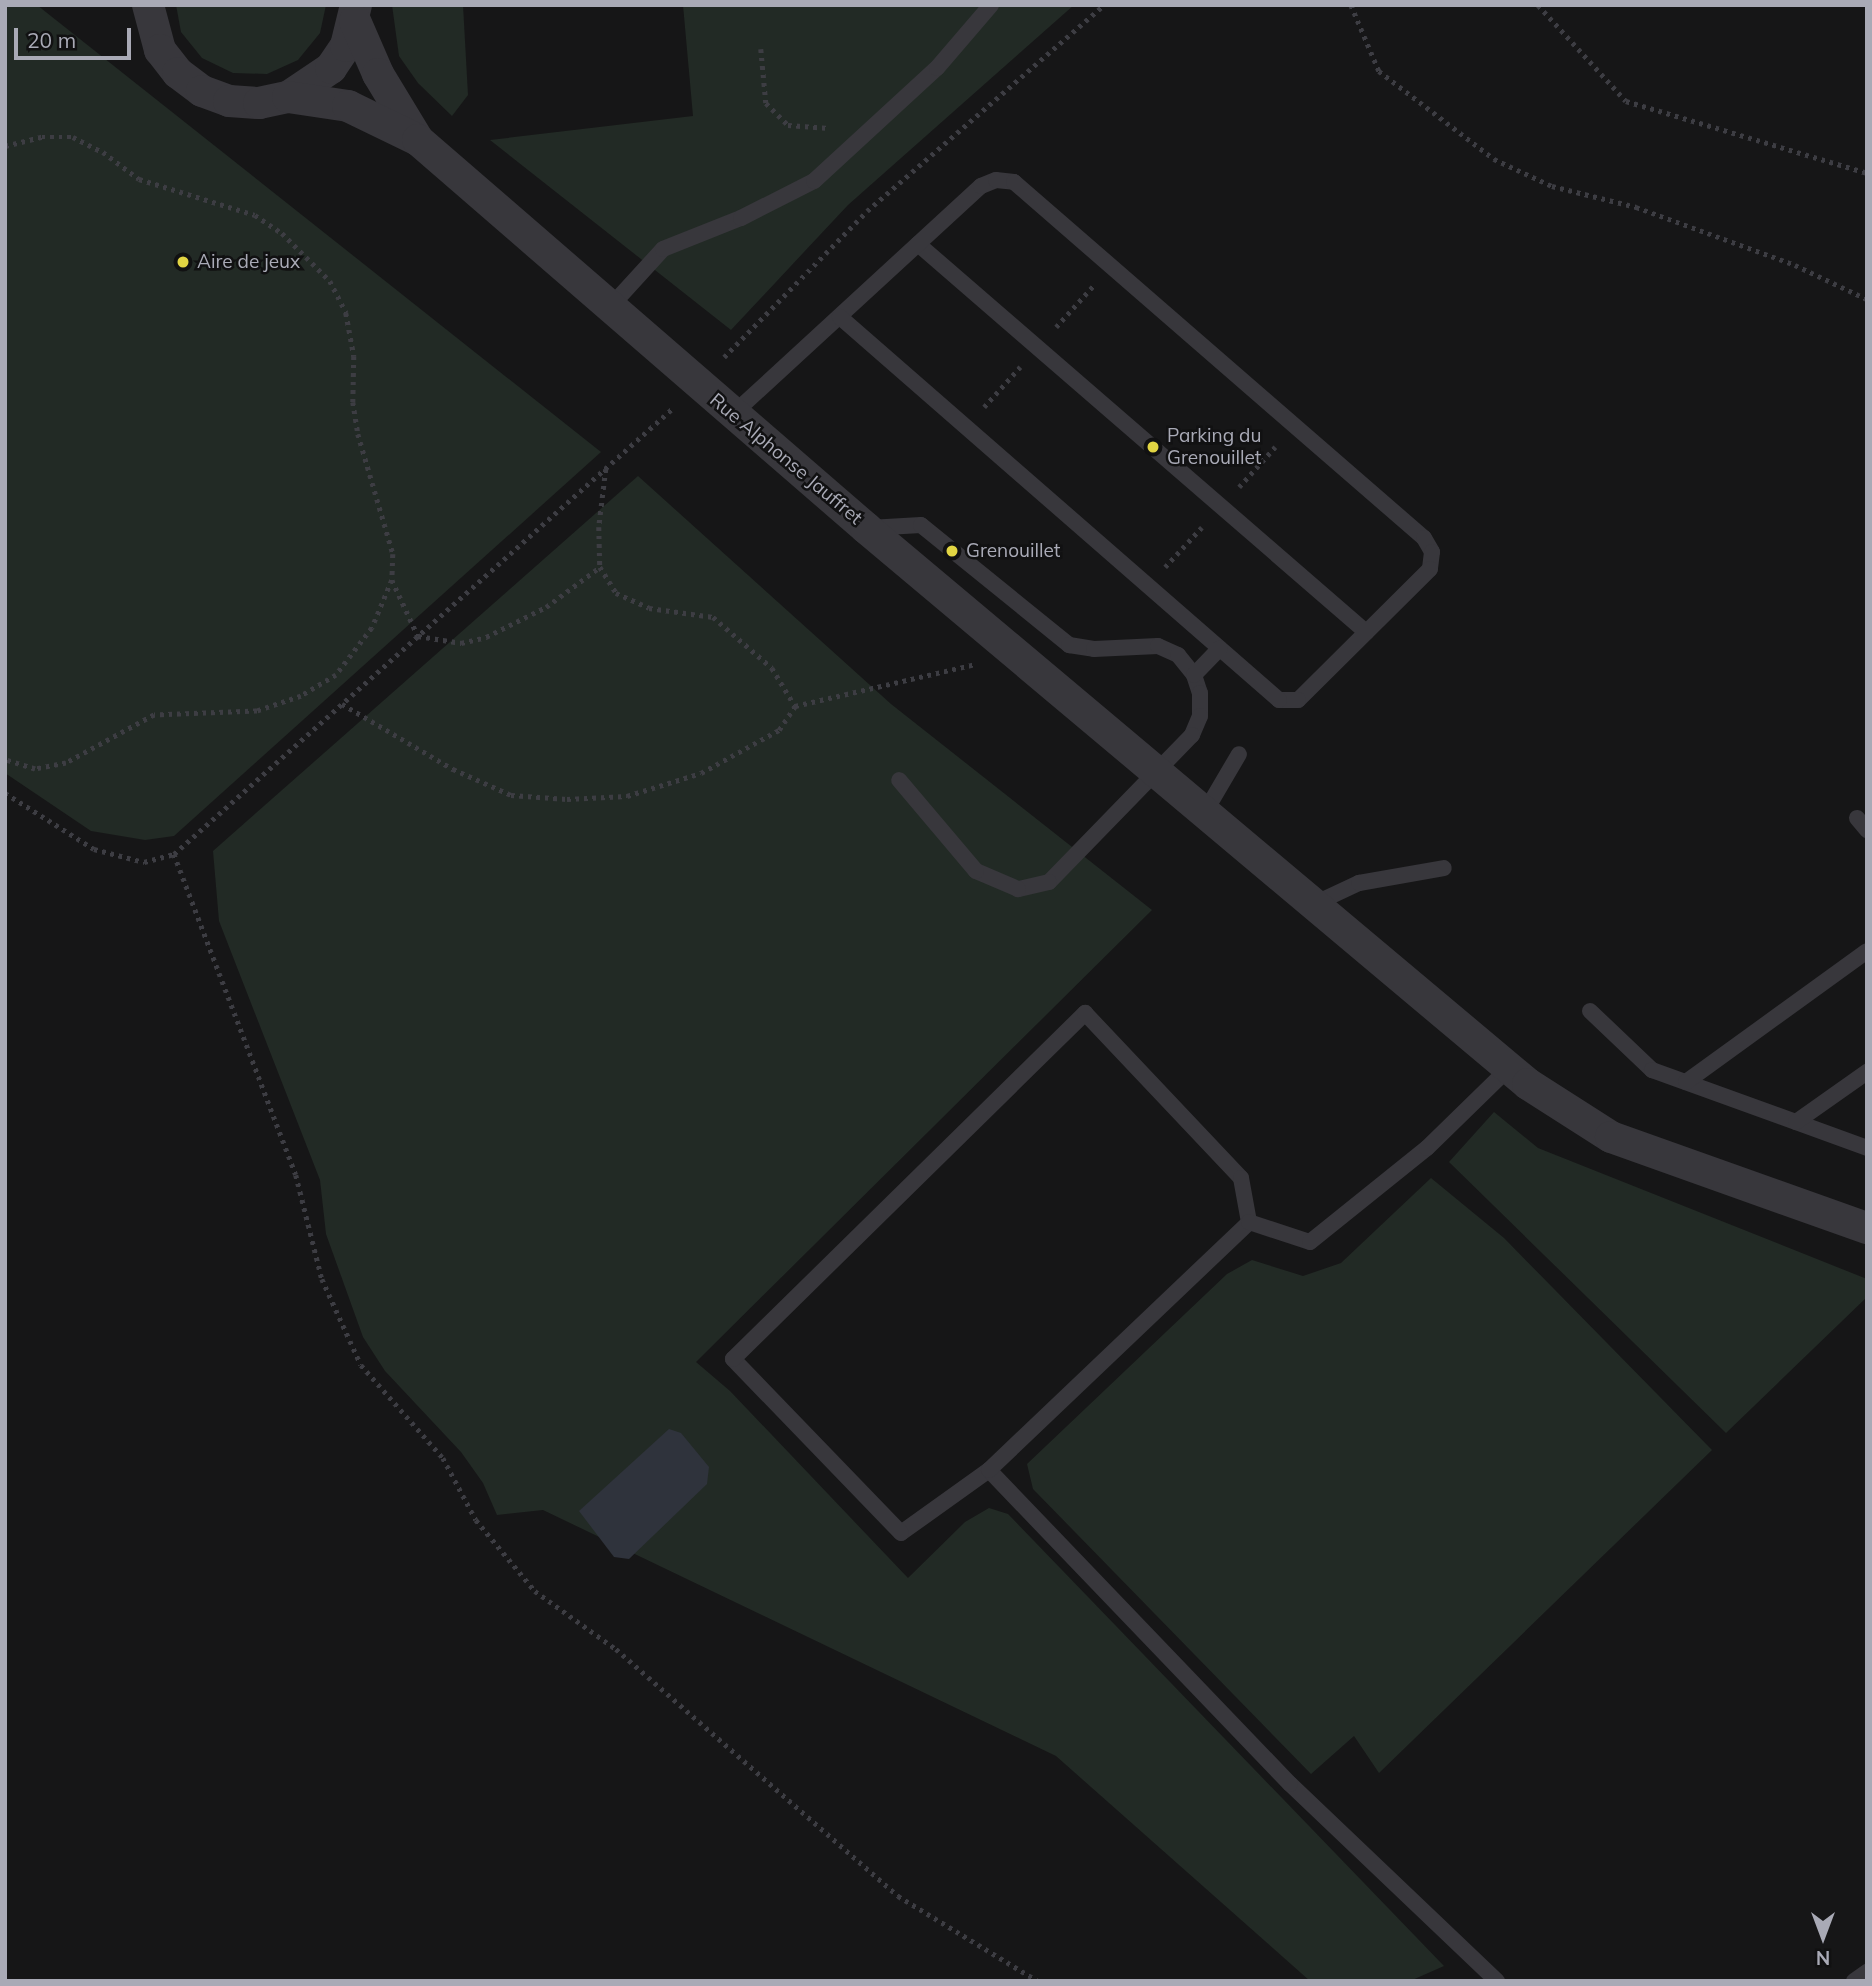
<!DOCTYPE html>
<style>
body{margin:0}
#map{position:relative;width:1872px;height:1986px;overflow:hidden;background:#161617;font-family:Mulish,sans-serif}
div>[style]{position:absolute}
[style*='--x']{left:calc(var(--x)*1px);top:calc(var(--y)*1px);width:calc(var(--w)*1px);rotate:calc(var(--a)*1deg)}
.green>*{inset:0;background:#222a25}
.water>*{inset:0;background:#2f333c}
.path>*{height:4.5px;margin-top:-2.25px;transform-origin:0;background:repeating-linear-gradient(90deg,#3d3d43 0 3.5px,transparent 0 8.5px)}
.service>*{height:16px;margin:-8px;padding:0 8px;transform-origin:8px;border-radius:8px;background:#38373c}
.minor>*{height:32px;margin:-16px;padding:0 16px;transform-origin:16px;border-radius:16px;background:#38373c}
.dots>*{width:19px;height:19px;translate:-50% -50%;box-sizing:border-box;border:4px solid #111112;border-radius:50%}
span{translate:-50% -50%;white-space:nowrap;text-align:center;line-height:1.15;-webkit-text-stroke:5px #111112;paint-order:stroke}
.poi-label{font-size:19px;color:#a9aab6}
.left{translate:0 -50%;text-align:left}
.street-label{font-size:19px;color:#a9aab6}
.frame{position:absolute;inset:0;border:7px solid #a9aab6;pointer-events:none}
.north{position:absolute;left:1788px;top:1902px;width:70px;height:70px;-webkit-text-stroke:5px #111112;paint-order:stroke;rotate:180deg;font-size:19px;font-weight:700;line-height:28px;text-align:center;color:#a9aab6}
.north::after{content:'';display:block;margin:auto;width:24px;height:32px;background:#a9aab6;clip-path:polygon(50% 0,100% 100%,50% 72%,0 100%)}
.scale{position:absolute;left:14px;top:28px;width:117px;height:32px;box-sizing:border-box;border:4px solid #a9aab6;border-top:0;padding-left:9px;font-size:21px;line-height:24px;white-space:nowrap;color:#a9aab6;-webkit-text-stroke:5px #111112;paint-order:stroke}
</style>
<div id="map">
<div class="green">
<i style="clip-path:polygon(5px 5px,37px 5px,601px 452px,174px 836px,145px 840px,91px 831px,5px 773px)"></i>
<i style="clip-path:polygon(176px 5px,326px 5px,320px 33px,298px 60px,267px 74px,233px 73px,202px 58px,181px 32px)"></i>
<i style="clip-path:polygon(392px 5px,463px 5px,468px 95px,452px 116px,418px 83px,399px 56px)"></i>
<i style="clip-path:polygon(683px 5px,1074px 5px,848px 205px,731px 330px,490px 140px,693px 116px)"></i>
<i style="clip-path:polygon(638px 476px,891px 704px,1152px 910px,696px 1362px,730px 1391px,908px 1578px,965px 1522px,989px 1508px,1008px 1514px,1444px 1966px,1410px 1981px,1310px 1981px,1056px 1756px,543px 1510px,497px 1515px,483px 1483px,461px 1452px,385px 1371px,363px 1337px,326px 1234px,320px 1180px,219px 921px,213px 851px)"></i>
<i style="clip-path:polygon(1494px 1112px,1538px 1148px,1867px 1279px,1867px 1297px,1726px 1433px,1449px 1162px)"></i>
<i style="clip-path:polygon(1431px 1178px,1504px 1238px,1712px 1450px,1379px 1773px,1354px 1736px,1311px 1774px,1033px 1489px,1027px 1464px,1227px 1274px,1252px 1260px,1303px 1276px,1341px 1263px)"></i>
</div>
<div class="water">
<i style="clip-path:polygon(669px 1429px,681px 1433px,709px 1467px,707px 1484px,629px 1559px,614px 1557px,579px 1511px)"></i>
</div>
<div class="path">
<i style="--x:1351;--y:5;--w:72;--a:67"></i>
<i style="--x:1379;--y:71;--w:145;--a:37.4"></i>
<i style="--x:1494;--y:159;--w:64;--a:25"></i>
<i style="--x:1552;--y:186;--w:87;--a:14"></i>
<i style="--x:1636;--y:207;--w:169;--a:20"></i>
<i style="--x:1795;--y:265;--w:80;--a:25.3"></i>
<i style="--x:1538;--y:5;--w:130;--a:47.5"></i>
<i style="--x:1626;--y:101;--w:252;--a:16.6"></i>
<i style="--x:761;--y:49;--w:54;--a:84.7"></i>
<i style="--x:766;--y:103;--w:31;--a:45"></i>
<i style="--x:788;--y:125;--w:41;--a:4.2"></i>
<i style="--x:5;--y:146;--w:38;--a:-14"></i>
<i style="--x:42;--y:137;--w:31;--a:0"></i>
<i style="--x:73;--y:137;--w:34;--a:27"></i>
<i style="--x:103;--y:152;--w:45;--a:36.9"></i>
<i style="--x:139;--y:179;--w:121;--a:17.2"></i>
<i style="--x:255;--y:215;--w:32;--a:34"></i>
<i style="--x:282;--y:233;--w:68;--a:45"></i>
<i style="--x:330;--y:281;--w:36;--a:63"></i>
<i style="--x:346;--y:313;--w:44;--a:79.5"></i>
<i style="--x:354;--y:356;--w:46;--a:91.2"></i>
<i style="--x:353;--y:402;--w:32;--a:81"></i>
<i style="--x:358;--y:434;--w:125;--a:73.7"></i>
<i style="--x:393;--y:554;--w:26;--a:92"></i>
<i style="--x:392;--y:580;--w:52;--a:112.6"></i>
<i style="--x:372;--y:628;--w:59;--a:127.5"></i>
<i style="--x:336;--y:675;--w:41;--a:149"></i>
<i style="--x:301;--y:696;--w:46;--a:161.2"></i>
<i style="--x:257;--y:711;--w:103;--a:177.8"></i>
<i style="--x:154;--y:715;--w:100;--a:151.4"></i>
<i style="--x:66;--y:763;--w:32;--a:169"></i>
<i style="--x:35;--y:769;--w:31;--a:-163"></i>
<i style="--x:1056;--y:327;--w:55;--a:-47.9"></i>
<i style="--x:724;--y:357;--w:204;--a:-45.6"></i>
<i style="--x:867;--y:211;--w:314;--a:-41"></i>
<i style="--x:984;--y:407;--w:54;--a:-48"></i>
<i style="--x:606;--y:469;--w:58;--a:96.9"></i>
<i style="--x:599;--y:527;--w:40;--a:88.6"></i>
<i style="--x:600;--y:567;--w:31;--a:58"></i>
<i style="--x:616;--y:593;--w:36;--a:24"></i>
<i style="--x:649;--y:608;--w:65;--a:8"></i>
<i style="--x:713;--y:617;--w:78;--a:40.8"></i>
<i style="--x:772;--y:668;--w:44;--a:58.8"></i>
<i style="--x:795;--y:706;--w:185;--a:-13.1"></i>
<i style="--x:1239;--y:487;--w:54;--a:-48"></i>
<i style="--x:1165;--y:567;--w:54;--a:-47.2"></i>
<i style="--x:392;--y:580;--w:62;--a:65.1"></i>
<i style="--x:418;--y:636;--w:44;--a:9.2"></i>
<i style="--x:461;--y:643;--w:26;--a:-13"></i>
<i style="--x:486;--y:637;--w:67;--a:-26.6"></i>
<i style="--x:546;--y:607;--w:67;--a:-36.5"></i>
<i style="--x:342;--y:704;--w:129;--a:30.4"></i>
<i style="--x:453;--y:769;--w:64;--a:24.1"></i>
<i style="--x:511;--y:795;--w:56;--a:4.1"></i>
<i style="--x:567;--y:799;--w:60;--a:-2.9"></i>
<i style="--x:627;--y:796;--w:77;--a:-17.3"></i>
<i style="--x:701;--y:773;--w:89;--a:-28.9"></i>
<i style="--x:779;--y:730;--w:29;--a:-56"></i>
<i style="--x:5;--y:793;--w:105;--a:32.2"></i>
<i style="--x:94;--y:849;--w:52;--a:14.6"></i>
<i style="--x:144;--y:862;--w:31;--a:-15"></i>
<i style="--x:174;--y:854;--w:669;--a:-41.79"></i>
<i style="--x:174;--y:854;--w:343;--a:69.2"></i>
<i style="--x:296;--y:1175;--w:107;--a:76"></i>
<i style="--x:322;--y:1279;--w:94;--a:65.6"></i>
<i style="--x:361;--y:1365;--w:124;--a:48.6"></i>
<i style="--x:443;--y:1458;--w:70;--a:62"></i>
<i style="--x:476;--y:1520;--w:92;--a:50.3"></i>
<i style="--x:535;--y:1591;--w:100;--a:35.6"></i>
<i style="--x:616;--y:1649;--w:375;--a:41.2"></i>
<i style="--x:898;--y:1896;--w:164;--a:31.3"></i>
</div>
<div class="service">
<i style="--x:918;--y:244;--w:593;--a:40.89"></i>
<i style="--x:611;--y:306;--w:77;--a:-47.6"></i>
<i style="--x:663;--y:249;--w:84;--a:-21.7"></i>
<i style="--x:741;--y:218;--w:82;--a:-26.9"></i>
<i style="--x:814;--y:181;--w:167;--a:-42.6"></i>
<i style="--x:937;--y:68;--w:83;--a:-49.4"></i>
<i style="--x:733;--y:414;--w:337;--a:-42.6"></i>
<i style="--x:981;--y:186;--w:16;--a:-22"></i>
<i style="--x:996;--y:180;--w:18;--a:6"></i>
<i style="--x:1014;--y:182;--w:543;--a:40.97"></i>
<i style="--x:1424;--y:538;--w:16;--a:60"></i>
<i style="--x:1432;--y:552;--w:17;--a:97"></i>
<i style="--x:1430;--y:569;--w:186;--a:135.2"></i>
<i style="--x:1298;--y:700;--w:19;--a:180"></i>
<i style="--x:1279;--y:700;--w:583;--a:-138.9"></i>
<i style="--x:869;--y:528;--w:52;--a:-3.3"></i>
<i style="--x:921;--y:525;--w:191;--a:39"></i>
<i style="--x:1069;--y:645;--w:25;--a:9"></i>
<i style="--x:1094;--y:649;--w:64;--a:-2.7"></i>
<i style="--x:1158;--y:646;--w:22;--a:24"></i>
<i style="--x:1178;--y:655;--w:26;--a:51"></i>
<i style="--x:1194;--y:675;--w:19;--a:72"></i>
<i style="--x:1200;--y:693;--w:23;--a:90"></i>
<i style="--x:1200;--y:716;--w:21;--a:113"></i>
<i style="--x:1192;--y:735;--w:205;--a:134.2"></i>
<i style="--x:1049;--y:882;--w:32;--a:167"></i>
<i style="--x:1018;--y:889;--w:46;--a:-156.8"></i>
<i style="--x:976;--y:871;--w:119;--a:-130.2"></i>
<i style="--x:1194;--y:675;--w:37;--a:-46"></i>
<i style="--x:1205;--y:812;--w:67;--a:-59.6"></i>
<i style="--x:1857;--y:818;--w:16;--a:50"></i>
<i style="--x:1314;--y:904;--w:50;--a:-25"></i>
<i style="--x:1359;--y:883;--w:86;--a:-10"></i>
<i style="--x:1590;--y:1011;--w:86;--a:43.6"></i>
<i style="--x:1652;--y:1070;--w:229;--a:19.9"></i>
<i style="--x:1686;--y:1082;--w:223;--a:-35.9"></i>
<i style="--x:1796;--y:1122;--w:87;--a:-35.2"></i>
<i style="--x:989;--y:1470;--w:108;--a:144.4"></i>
<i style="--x:901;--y:1533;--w:242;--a:-134"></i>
<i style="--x:733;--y:1359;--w:494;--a:-44.5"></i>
<i style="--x:1085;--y:1013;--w:227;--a:46.6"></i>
<i style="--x:1241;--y:1178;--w:45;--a:79.7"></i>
<i style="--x:1497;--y:1981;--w:286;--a:-136.4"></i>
<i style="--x:1290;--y:1784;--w:435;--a:-133.8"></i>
<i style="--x:989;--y:1470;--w:359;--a:-43.6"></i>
<i style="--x:1249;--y:1222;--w:64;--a:18.2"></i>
<i style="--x:1310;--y:1242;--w:150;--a:-38.8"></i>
<i style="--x:1427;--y:1148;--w:116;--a:-44.3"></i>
<i style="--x:1854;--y:1981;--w:16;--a:-35"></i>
</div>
<div class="minor">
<i style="--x:148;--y:5;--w:47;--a:75.1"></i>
<i style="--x:160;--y:50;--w:29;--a:52"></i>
<i style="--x:178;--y:73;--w:30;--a:37"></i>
<i style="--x:202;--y:91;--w:29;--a:20"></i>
<i style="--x:229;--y:101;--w:30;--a:4"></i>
<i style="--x:259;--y:103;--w:30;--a:-12"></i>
<i style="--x:288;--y:97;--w:52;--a:-34"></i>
<i style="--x:331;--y:68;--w:27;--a:-56"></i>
<i style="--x:346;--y:46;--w:42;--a:-76.3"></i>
<i style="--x:355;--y:21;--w:58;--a:66.5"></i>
<i style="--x:378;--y:74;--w:77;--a:58.8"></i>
<i style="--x:288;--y:97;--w:61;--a:8.5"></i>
<i style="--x:348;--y:106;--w:78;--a:25.9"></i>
<i style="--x:418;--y:140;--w:593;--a:40.89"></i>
<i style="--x:866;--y:528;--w:865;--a:40.03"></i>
<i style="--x:1528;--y:1084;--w:98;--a:32.6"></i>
<i style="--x:1611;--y:1137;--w:272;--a:19.6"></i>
</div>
<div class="dots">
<i style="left:183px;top:262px;background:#e2d543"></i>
<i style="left:1153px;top:447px;background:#e2d543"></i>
<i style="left:952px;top:551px;background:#e2d543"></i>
</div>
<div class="poi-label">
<span class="left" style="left:197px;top:262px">Aire de jeux</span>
<span class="left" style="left:1167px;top:447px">Parking du<br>Grenouillet</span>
<span class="left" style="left:966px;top:551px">Grenouillet</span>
</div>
<div class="street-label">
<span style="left:786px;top:459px;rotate:40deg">Rue Alphonse Jauffret</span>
</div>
<div class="frame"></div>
<div class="north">N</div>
<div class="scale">20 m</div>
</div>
